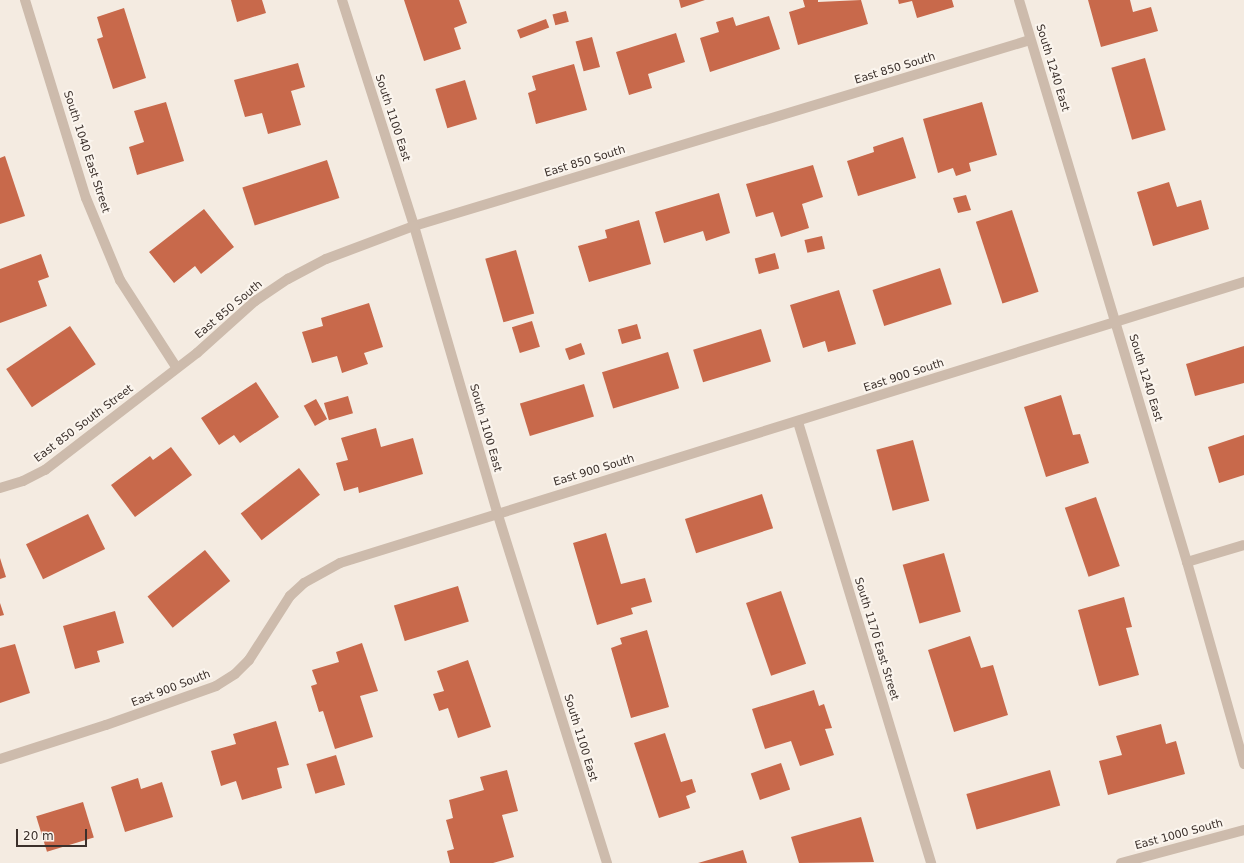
<!DOCTYPE html>
<style>
body{margin:0}
#map{position:relative;width:1244px;height:863px;overflow:hidden;background:#f4ebe1;font-family:"DejaVu Sans",sans-serif}
div>[style]{position:absolute}
[style*='--x']{left:calc(var(--x)*1px);top:calc(var(--y)*1px);width:calc(var(--w)*1px);rotate:calc(var(--a)*1deg)}
.building>*{inset:0;background:#c8694b;transform-origin:0 0}
.minor>*{height:10px;margin:-5px;padding:0 5px;transform-origin:5px;border-radius:5px;background:#cdbbac}
.tertiary>*{height:10px;margin:-5px;padding:0 5px;transform-origin:5px;border-radius:5px;background:#cdbbac}
span{translate:-50% -50%;white-space:nowrap;text-align:center;line-height:1.15;-webkit-text-stroke:4px #fbf5ee;paint-order:stroke}
.street-label{font-size:11px;color:#3b302b}
.scale{position:absolute;left:16px;top:829px;width:71px;height:18px;box-sizing:border-box;border:2px solid #3b302b;border-top:0;padding-left:5px;font-size:12px;line-height:14px;white-space:nowrap;color:#3b302b;-webkit-text-stroke:3px #fbf5ee;paint-order:stroke}
</style>
<div id="map">
<div class="building">
<i style="clip-path:polygon(231px 0,262px 0,266px 13px,237px 22px)"></i>
<i style="clip-path:polygon(404px 0,459px 0,467px 23px,454px 28px,461px 49px,424px 61px)"></i>
<i style="clip-path:polygon(679px 0,705px 0,681px 8px)"></i>
<i style="clip-path:polygon(803px 0,818px 0,818px 2px,861px 0,868px 24px,798px 45px,789px 12px,805px 7px)"></i>
<i style="clip-path:polygon(898px 0,952px 0,954px 7px,917px 18px,912px 1px,899px 4px)"></i>
<i style="clip-path:polygon(1088px 0,1130px 0,1133px 12px,1151px 7px,1158px 31px,1101px 47px)"></i>
<i style="clip-path:polygon(124px 8px,146px 78px,113px 89px,97px 39px,103px 37px,97px 17px)"></i>
<i style="left:566px;top:11px;width:11px;height:14px;rotate:75deg"></i>
<i style="clip-path:polygon(769px 16px,780px 49px,710px 72px,700px 38px,719px 32px,716px 22px,733px 17px,736px 26px)"></i>
<i style="left:546px;top:19px;width:9px;height:31px;rotate:69deg"></i>
<i style="clip-path:polygon(676px 33px,685px 62px,648px 74px,652px 88px,629px 95px,616px 52px)"></i>
<i style="left:592px;top:37px;width:31px;height:17px;rotate:75deg"></i>
<i style="left:1145px;top:58px;width:75px;height:35px;rotate:74deg"></i>
<i style="clip-path:polygon(298px 63px,305px 87px,291px 91px,301px 125px,268px 134px,262px 113px,245px 117px,234px 80px)"></i>
<i style="clip-path:polygon(574px 64px,587px 110px,536px 124px,528px 93px,536px 90px,532px 76px)"></i>
<i style="left:465px;top:80px;width:41px;height:31px;rotate:73deg"></i>
<i style="clip-path:polygon(166px 102px,184px 161px,137px 175px,129px 147px,144px 142px,134px 111px)"></i>
<i style="clip-path:polygon(982px 102px,997px 155px,969px 163px,971px 171px,956px 176px,953px 168px,938px 173px,923px 119px)"></i>
<i style="clip-path:polygon(903px 137px,916px 178px,858px 196px,847px 161px,874px 152px,873px 147px)"></i>
<i style="clip-path:polygon(5px 156px,25px 216px,0 224px,0 158px)"></i>
<i style="left:327px;top:160px;width:40px;height:89px;rotate:72deg"></i>
<i style="clip-path:polygon(813px 165px,823px 197px,802px 204px,809px 228px,781px 237px,773px 212px,756px 217px,746px 184px)"></i>
<i style="clip-path:polygon(1169px 182px,1177px 207px,1201px 200px,1209px 229px,1153px 246px,1137px 192px)"></i>
<i style="clip-path:polygon(719px 193px,730px 233px,706px 241px,703px 231px,664px 243px,655px 212px)"></i>
<i style="clip-path:polygon(966px 195px,971px 210px,958px 213px,953px 198px)"></i>
<i style="clip-path:polygon(204px 209px,234px 247px,201px 274px,195px 266px,174px 283px,149px 252px)"></i>
<i style="left:1012px;top:210px;width:86px;height:38px;rotate:72deg"></i>
<i style="clip-path:polygon(639px 220px,651px 264px,589px 282px,578px 246px,607px 238px,605px 230px)"></i>
<i style="left:822px;top:236px;width:13px;height:18px;rotate:77deg"></i>
<i style="left:516px;top:250px;width:66px;height:32px;rotate:74deg"></i>
<i style="left:775px;top:253px;width:16px;height:21px;rotate:75deg"></i>
<i style="clip-path:polygon(41px 254px,49px 277px,38px 281px,47px 306px,0 323px,0 269px)"></i>
<i style="left:940px;top:268px;width:38px;height:71px;rotate:72deg"></i>
<i style="clip-path:polygon(839px 290px,856px 344px,828px 352px,825px 341px,803px 348px,790px 305px)"></i>
<i style="clip-path:polygon(369px 303px,383px 347px,364px 353px,368px 364px,342px 373px,337px 356px,312px 363px,302px 332px,323px 326px,321px 318px)"></i>
<i style="left:532px;top:321px;width:27px;height:21px;rotate:73deg"></i>
<i style="left:637px;top:324px;width:15px;height:20px;rotate:74deg"></i>
<i style="left:70px;top:326px;width:46px;height:77px;rotate:56deg"></i>
<i style="left:761px;top:329px;width:34px;height:71px;rotate:73deg"></i>
<i style="left:581px;top:343px;width:12px;height:17px;rotate:70deg"></i>
<i style="clip-path:polygon(1244px 346px,1244px 383px,1195px 396px,1186px 364px)"></i>
<i style="left:668px;top:352px;width:38px;height:69px;rotate:73deg"></i>
<i style="clip-path:polygon(256px 382px,279px 417px,240px 443px,234px 435px,219px 445px,201px 418px)"></i>
<i style="left:584px;top:384px;width:34px;height:67px;rotate:73deg"></i>
<i style="clip-path:polygon(1061px 395px,1073px 435px,1080px 434px,1089px 463px,1046px 477px,1024px 407px)"></i>
<i style="left:348px;top:396px;width:18px;height:25px;rotate:74deg"></i>
<i style="left:316px;top:399px;width:23px;height:14px;rotate:61deg"></i>
<i style="clip-path:polygon(376px 428px,381px 447px,413px 438px,423px 474px,359px 493px,358px 487px,344px 491px,336px 463px,348px 460px,341px 438px)"></i>
<i style="clip-path:polygon(1244px 435px,1244px 475px,1219px 483px,1208px 447px)"></i>
<i style="left:913px;top:440px;width:63px;height:38px;rotate:75deg"></i>
<i style="clip-path:polygon(171px 447px,192px 475px,135px 517px,111px 485px,150px 456px,153px 460px)"></i>
<i style="left:299px;top:468px;width:34px;height:74px;rotate:52deg"></i>
<i style="left:762px;top:494px;width:36px;height:81px;rotate:72deg"></i>
<i style="left:1096px;top:497px;width:73px;height:33px;rotate:71deg"></i>
<i style="left:88px;top:514px;width:39px;height:69px;rotate:64deg"></i>
<i style="clip-path:polygon(606px 533px,621px 584px,645px 578px,652px 602px,631px 608px,633px 614px,597px 625px,573px 543px)"></i>
<i style="left:205px;top:550px;width:40px;height:74px;rotate:51deg"></i>
<i style="left:944px;top:553px;width:61px;height:43px;rotate:74deg"></i>
<i style="clip-path:polygon(0 558px,6px 577px,0 579px)"></i>
<i style="left:458px;top:586px;width:37px;height:67px;rotate:73deg"></i>
<i style="left:781px;top:591px;width:77px;height:37px;rotate:71deg"></i>
<i style="clip-path:polygon(1124px 597px,1132px 627px,1126px 628px,1139px 675px,1099px 686px,1078px 610px)"></i>
<i style="clip-path:polygon(0 603px,4px 615px,0 616px)"></i>
<i style="clip-path:polygon(115px 611px,124px 643px,97px 651px,100px 662px,75px 669px,63px 626px)"></i>
<i style="clip-path:polygon(647px 630px,669px 707px,631px 718px,611px 648px,622px 644px,620px 638px)"></i>
<i style="clip-path:polygon(970px 636px,981px 668px,993px 665px,1008px 715px,954px 732px,928px 650px)"></i>
<i style="clip-path:polygon(362px 643px,378px 691px,360px 696px,373px 737px,335px 749px,323px 711px,319px 712px,311px 686px,317px 684px,312px 670px,339px 662px,336px 652px)"></i>
<i style="clip-path:polygon(15px 644px,30px 693px,0 703px,0 648px)"></i>
<i style="clip-path:polygon(468px 660px,491px 727px,458px 738px,448px 708px,439px 711px,433px 694px,444px 691px,437px 671px)"></i>
<i style="clip-path:polygon(814px 690px,819px 706px,824px 704px,832px 728px,825px 729px,834px 755px,800px 766px,791px 741px,765px 749px,752px 709px)"></i>
<i style="clip-path:polygon(276px 721px,289px 765px,277px 768px,282px 788px,242px 800px,236px 781px,221px 786px,211px 751px,236px 744px,233px 734px)"></i>
<i style="clip-path:polygon(1161px 724px,1166px 744px,1176px 741px,1185px 774px,1108px 795px,1099px 761px,1122px 755px,1116px 736px)"></i>
<i style="clip-path:polygon(665px 733px,681px 782px,692px 779px,696px 792px,686px 796px,690px 808px,659px 818px,634px 743px)"></i>
<i style="left:336px;top:755px;width:31px;height:31px;rotate:73deg"></i>
<i style="left:781px;top:763px;width:28px;height:32px;rotate:71deg"></i>
<i style="clip-path:polygon(507px 770px,518px 811px,502px 815px,514px 857px,493px 863px,450px 863px,447px 851px,454px 849px,446px 820px,453px 818px,449px 800px,484px 790px,480px 777px)"></i>
<i style="left:1050px;top:770px;width:37px;height:87px;rotate:74deg"></i>
<i style="clip-path:polygon(138px 778px,141px 789px,162px 782px,173px 817px,125px 832px,111px 787px)"></i>
<i style="left:83px;top:802px;width:37px;height:49px;rotate:73deg"></i>
<i style="clip-path:polygon(861px 817px,874px 862px,799px 863px,791px 837px)"></i>
<i style="clip-path:polygon(743px 850px,747px 863px,698px 863px)"></i>
</div>
<div class="minor">
<i style="--x:25;--y:0;--w:207;--a:72.9"></i>
<i style="--x:86;--y:198;--w:89;--a:67.5"></i>
<i style="--x:120;--y:280;--w:103;--a:57.2"></i>
<i style="--x:1019;--y:0;--w:587;--a:73.36"></i>
<i style="--x:1187;--y:562;--w:210;--a:74.2"></i>
<i style="--x:798;--y:422;--w:461;--a:73.2"></i>
<i style="--x:0;--y:488;--w:24;--a:-17"></i>
<i style="--x:23;--y:481;--w:25;--a:-27"></i>
<i style="--x:45;--y:470;--w:192;--a:-37.6"></i>
<i style="--x:197;--y:353;--w:78;--a:-41.9"></i>
<i style="--x:255;--y:301;--w:40;--a:-34"></i>
<i style="--x:288;--y:279;--w:43;--a:-27.8"></i>
<i style="--x:326;--y:259;--w:94;--a:-20.6"></i>
<i style="--x:414;--y:226;--w:643;--a:-16.8"></i>
<i style="--x:1187;--y:562;--w:59;--a:-16.6"></i>
<i style="--x:0;--y:759;--w:111;--a:-17.8"></i>
<i style="--x:106;--y:725;--w:117;--a:-19.5"></i>
<i style="--x:216;--y:686;--w:22;--a:-32"></i>
<i style="--x:235;--y:674;--w:20;--a:-45"></i>
<i style="--x:249;--y:660;--w:76;--a:-57.4"></i>
<i style="--x:290;--y:596;--w:19;--a:-43"></i>
<i style="--x:304;--y:583;--w:41;--a:-29.1"></i>
<i style="--x:340;--y:563;--w:947;--a:-17.27"></i>
<i style="--x:1121;--y:863;--w:127;--a:-15"></i>
</div>
<div class="tertiary">
<i style="--x:342;--y:0;--w:237;--a:72.3"></i>
<i style="--x:414;--y:226;--w:298;--a:73.8"></i>
<i style="--x:497;--y:512;--w:368;--a:72.6"></i>
</div>
<div class="street-label">
<span style="left:1052px;top:68px;rotate:73deg">South 1240 East</span>
<span style="left:895px;top:69px;rotate:-17deg">East 850 South</span>
<span style="left:392px;top:118px;rotate:72deg">South 1100 East</span>
<span style="left:86px;top:152px;rotate:72deg">South 1040 East Street</span>
<span style="left:585px;top:162px;rotate:-17deg">East 850 South</span>
<span style="left:229px;top:310px;rotate:-40deg">East 850 South</span>
<span style="left:904px;top:376px;rotate:-18deg">East 900 South</span>
<span style="left:1145px;top:378px;rotate:73deg">South 1240 East</span>
<span style="left:84px;top:424px;rotate:-37deg">East 850 South Street</span>
<span style="left:485px;top:428px;rotate:74deg">South 1100 East</span>
<span style="left:594px;top:471px;rotate:-17deg">East 900 South</span>
<span style="left:876px;top:639px;rotate:73deg">South 1170 East Street</span>
<span style="left:171px;top:689px;rotate:-21deg">East 900 South</span>
<span style="left:580px;top:738px;rotate:73deg">South 1100 East</span>
<span style="left:1179px;top:835px;rotate:-15deg">East 1000 South</span>
</div>
<div class="scale">20 m</div>
</div>
